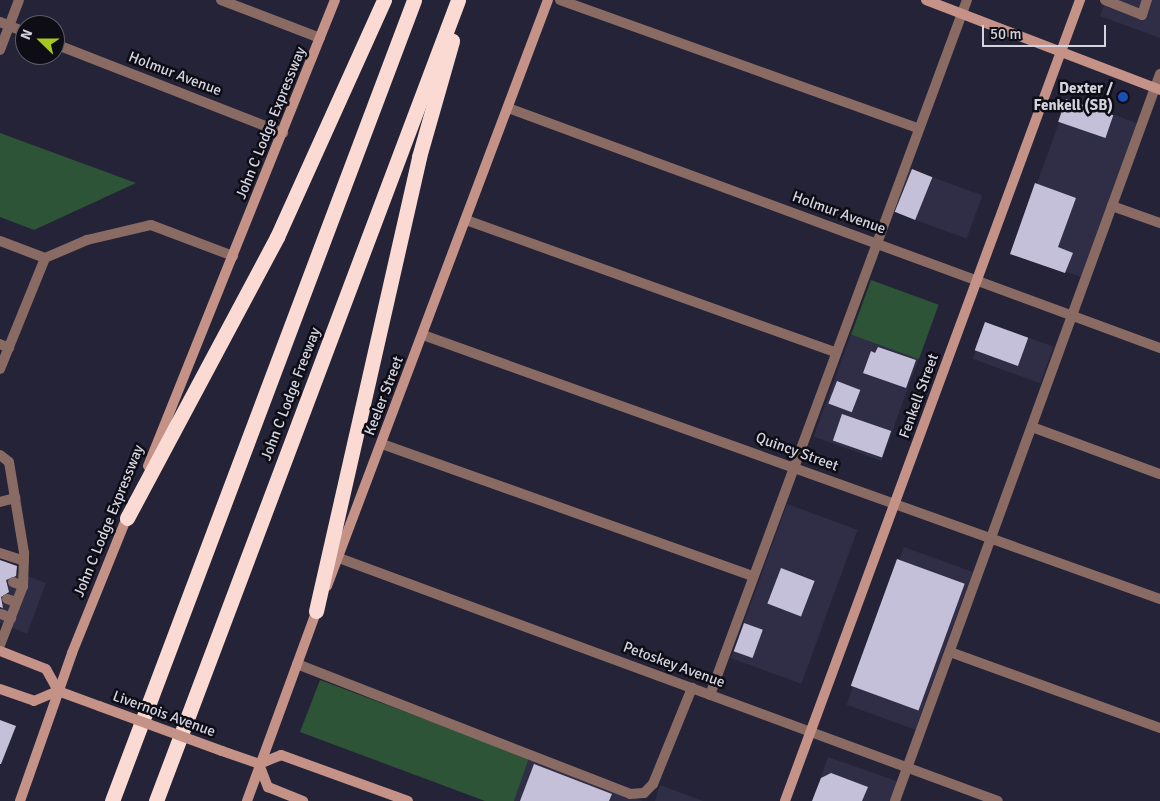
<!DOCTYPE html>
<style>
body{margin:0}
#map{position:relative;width:1160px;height:801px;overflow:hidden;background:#242337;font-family:Signika,sans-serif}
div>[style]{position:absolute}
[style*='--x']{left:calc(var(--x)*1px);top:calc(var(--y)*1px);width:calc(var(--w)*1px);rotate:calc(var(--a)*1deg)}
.built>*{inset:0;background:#302e46;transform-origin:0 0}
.green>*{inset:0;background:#2d5437;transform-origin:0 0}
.building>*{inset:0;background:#c5c0da;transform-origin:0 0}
.lane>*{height:10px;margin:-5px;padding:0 5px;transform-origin:5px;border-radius:5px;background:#8a6b63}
.street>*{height:10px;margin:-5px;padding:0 5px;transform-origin:5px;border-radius:5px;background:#8a6b63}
.secondary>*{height:10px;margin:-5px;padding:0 5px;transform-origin:5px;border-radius:5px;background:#c49286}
.highway>*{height:15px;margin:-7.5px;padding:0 7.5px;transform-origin:7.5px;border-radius:7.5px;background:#fadad2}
.secondary-bridge>*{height:10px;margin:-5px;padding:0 5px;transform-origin:5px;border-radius:5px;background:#c49286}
.dots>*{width:14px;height:14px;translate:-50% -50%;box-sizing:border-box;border:2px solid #0e0d16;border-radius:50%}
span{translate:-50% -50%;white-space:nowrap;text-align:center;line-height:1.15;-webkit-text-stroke:5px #0e0d16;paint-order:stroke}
.street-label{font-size:15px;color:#d3d3e0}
.poi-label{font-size:15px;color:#d3d3e0;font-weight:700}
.right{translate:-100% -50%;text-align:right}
.north{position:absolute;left:15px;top:15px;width:50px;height:50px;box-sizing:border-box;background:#0e0d16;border:1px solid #5d5c67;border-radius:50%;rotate:292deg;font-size:14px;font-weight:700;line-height:20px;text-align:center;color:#d3d3e0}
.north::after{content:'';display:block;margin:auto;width:18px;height:22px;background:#a7c81f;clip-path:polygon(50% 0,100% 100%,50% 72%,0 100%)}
.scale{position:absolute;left:982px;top:25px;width:124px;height:22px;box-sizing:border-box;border:2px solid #d3d3e0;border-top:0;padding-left:6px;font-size:15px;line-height:18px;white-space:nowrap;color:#d3d3e0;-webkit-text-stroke:4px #0e0d16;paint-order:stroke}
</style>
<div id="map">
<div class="built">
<i style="clip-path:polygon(1106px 0,1160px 0,1160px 38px,1100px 16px)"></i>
<i style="left:1068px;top:98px;width:73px;height:164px;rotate:20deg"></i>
<i style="left:910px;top:169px;width:77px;height:46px;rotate:20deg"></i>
<i style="left:986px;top:322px;width:72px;height:39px;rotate:20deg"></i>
<i style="left:851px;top:334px;width:72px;height:109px;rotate:20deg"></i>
<i style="left:787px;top:504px;width:75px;height:164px;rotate:20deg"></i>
<i style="left:904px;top:547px;width:73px;height:168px;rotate:20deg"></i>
<i style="clip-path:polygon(0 566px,46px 583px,27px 634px,0 623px)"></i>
<i style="clip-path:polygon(828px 757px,899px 782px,892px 801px,812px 801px)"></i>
<i style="clip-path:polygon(529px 758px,643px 801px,514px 801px)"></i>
<i style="clip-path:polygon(660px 785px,703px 801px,655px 801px)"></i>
</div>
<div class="green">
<i style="clip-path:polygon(0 133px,117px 176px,136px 183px,34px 230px,0 217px)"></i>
<i style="left:871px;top:280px;width:72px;height:58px;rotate:20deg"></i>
<i style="clip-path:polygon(320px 680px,529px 758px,514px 801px,485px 801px,300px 732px)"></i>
</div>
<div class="building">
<i style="left:1066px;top:99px;width:50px;height:24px;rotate:19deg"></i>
<i style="left:912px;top:169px;width:22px;height:46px;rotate:22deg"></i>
<i style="clip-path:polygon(1035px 183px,1076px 198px,1058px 247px,1073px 253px,1065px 273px,1010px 254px)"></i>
<i style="left:985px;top:322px;width:46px;height:30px;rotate:20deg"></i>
<i style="clip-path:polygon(878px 347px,916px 360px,906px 388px,863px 373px,871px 351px,875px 353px)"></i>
<i style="left:837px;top:381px;width:25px;height:24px;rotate:21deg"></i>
<i style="left:842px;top:414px;width:52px;height:28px;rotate:19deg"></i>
<i style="left:897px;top:559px;width:72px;height:135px;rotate:20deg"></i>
<i style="clip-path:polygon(0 560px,17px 566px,16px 576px,6px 580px,9px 592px,1px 597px,3px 608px,0 607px)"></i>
<i style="left:781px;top:568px;width:36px;height:38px;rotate:21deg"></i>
<i style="left:744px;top:623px;width:20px;height:30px;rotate:20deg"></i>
<i style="clip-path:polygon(0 720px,16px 726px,1px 764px,0 764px)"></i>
<i style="clip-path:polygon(534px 764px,612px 794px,609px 801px,520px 801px)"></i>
<i style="clip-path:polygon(831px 773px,868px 787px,862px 801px,812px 801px,821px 778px)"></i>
</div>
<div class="lane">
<i style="--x:221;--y:0;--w:106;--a:21"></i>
<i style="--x:560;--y:0;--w:380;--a:19.7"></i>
<i style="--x:1105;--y:0;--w:40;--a:22"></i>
<i style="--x:1142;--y:15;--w:16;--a:-72"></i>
<i style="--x:1112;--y:206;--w:51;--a:19.5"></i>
<i style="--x:466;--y:220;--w:392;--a:19.7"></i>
<i style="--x:0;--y:344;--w:10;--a:24"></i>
<i style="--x:1032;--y:427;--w:136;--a:20.2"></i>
<i style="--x:382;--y:444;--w:394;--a:19.6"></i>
<i style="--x:0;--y:502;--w:16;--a:-15"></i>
<i style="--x:0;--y:553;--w:25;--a:18"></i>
<i style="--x:13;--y:582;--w:11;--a:22"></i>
<i style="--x:7;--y:599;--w:10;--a:17"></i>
<i style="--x:1;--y:614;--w:11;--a:22"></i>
<i style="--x:0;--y:645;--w:63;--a:-68.7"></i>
<i style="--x:23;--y:586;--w:33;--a:-88"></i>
<i style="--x:950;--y:652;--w:223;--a:19.9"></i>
<i style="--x:297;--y:664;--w:357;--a:21.3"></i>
<i style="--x:630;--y:794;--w:14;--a:-4"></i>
<i style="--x:644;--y:793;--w:13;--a:-45"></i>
<i style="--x:653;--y:784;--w:104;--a:-67.9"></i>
<i style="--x:710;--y:695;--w:741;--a:-69.71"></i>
<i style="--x:895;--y:801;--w:774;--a:-69.97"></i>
</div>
<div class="street">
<i style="--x:0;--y:22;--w:27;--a:22"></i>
<i style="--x:55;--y:44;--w:245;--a:21.3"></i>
<i style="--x:0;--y:50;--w:53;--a:-69.2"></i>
<i style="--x:508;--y:108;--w:695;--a:20.21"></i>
<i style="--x:0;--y:241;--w:48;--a:20.7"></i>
<i style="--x:45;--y:258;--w:46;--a:-23.2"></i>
<i style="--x:87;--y:240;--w:66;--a:-13.2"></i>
<i style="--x:151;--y:225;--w:88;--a:20.7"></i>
<i style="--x:423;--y:335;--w:783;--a:19.71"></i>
<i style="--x:0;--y:369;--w:120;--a:-67.9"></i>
<i style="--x:0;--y:455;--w:11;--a:38"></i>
<i style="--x:9;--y:462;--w:92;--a:80.6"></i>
<i style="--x:339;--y:558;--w:702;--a:20.24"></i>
</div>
<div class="secondary">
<i style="--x:926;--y:0;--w:251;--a:21"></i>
<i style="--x:148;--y:466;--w:502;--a:-68.14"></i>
<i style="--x:327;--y:586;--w:626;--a:-69.34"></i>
<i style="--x:0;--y:651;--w:49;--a:21.4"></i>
<i style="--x:46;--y:669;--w:25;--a:61"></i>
<i style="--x:58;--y:691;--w:44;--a:20.1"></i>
<i style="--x:0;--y:689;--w:36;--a:19"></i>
<i style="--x:34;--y:701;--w:26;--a:-23"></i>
<i style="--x:222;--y:751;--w:39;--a:19"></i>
<i style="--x:259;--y:764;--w:24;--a:-22"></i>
<i style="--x:281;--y:755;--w:135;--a:19.9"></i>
<i style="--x:259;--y:764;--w:25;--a:69"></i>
<i style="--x:268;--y:787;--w:38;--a:22"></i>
<i style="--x:20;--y:801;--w:157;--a:-70.6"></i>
<i style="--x:72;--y:653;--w:152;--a:-68"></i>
<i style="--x:247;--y:801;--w:207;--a:-69.9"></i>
<i style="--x:785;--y:801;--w:854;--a:-69.78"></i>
</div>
<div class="highway">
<i style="--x:127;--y:518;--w:319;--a:-61.9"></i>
<i style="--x:277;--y:237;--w:260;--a:-65.7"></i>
<i style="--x:316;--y:611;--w:466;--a:-77.2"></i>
<i style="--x:419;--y:157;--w:121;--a:-74.1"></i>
<i style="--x:112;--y:801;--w:856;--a:-69.34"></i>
<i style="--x:156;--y:801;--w:856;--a:-69.34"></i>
</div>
<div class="secondary-bridge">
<i style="--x:99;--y:706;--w:131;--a:20.1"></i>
</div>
<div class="dots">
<i style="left:1123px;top:97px;background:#1a4fb4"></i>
</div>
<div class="street-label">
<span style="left:175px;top:74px;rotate:21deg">Holmur Avenue</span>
<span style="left:271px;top:123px;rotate:-68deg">John C Lodge Expressway</span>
<span style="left:839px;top:213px;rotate:20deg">Holmur Avenue</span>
<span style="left:291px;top:394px;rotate:-69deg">John C Lodge Freeway</span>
<span style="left:384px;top:396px;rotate:-69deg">Keeler Street</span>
<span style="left:919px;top:396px;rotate:-70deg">Fenkell Street</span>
<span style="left:797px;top:452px;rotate:20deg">Quincy Street</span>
<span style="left:109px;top:521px;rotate:-68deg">John C Lodge Expressway</span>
<span style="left:674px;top:665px;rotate:20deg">Petoskey Avenue</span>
<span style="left:164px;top:714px;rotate:20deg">Livernois Avenue</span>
</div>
<div class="poi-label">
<span class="right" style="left:1113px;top:97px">Dexter /<br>Fenkell (SB)</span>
</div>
<div class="north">N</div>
<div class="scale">50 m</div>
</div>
